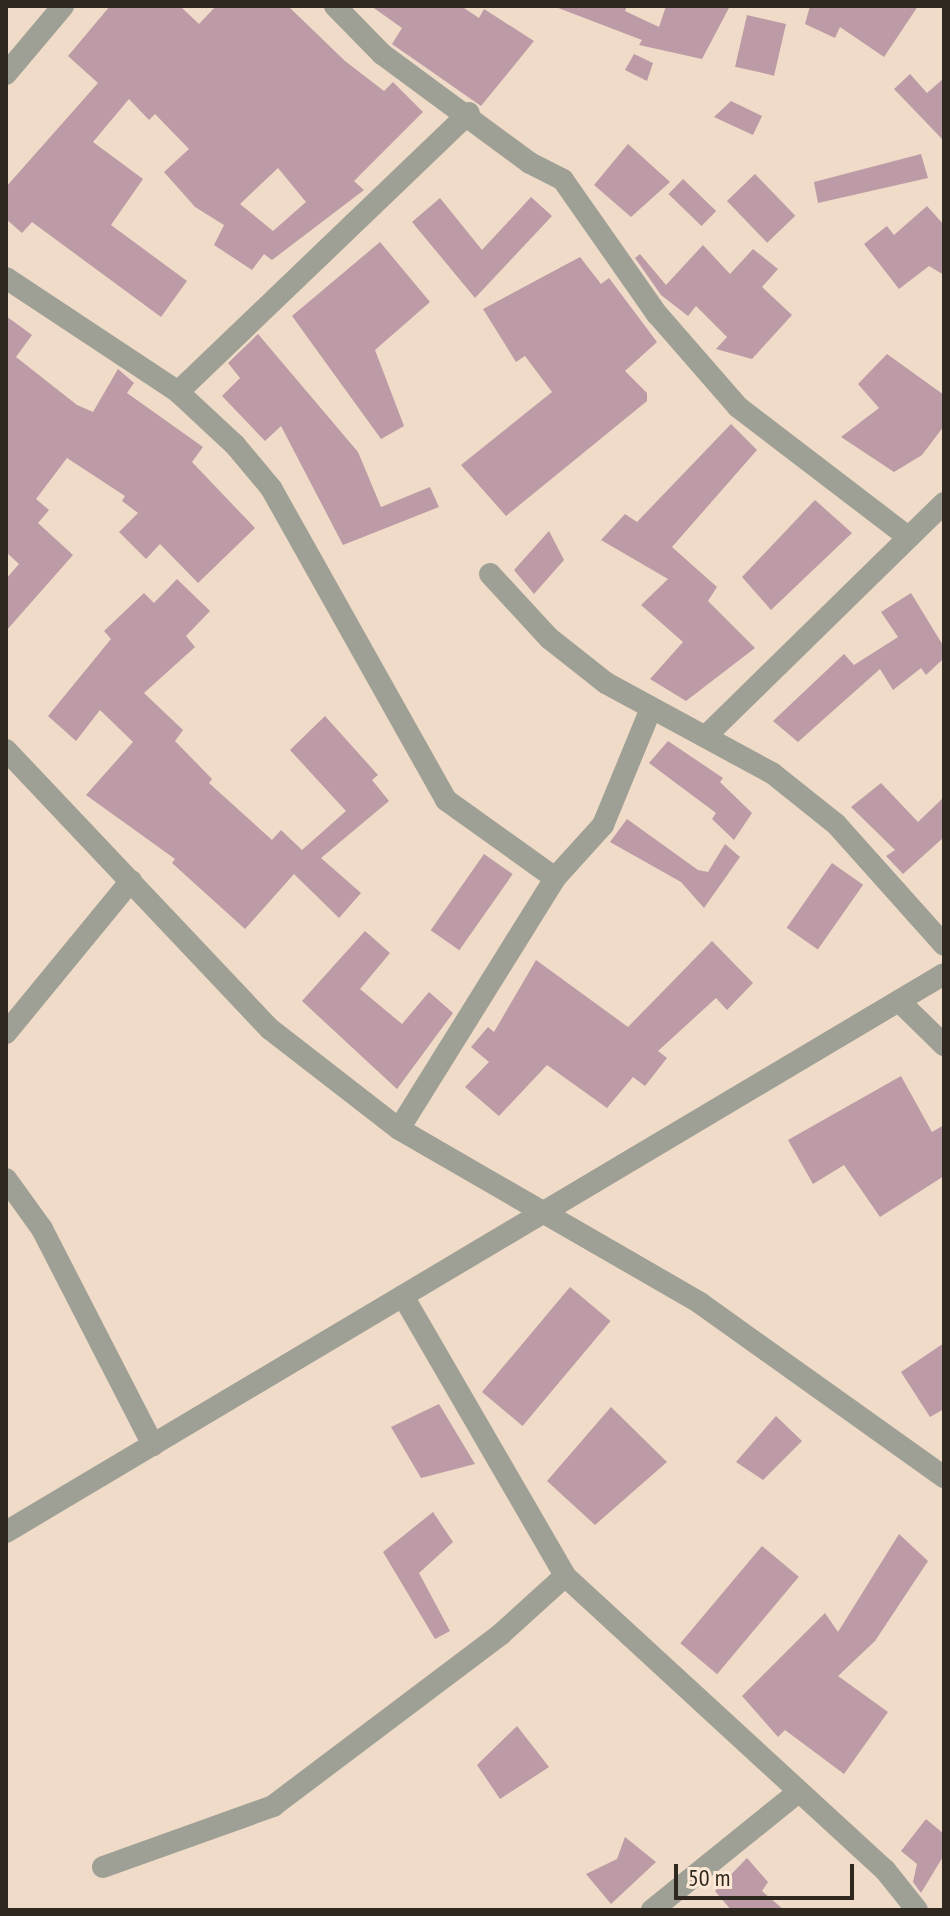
<!DOCTYPE html>
<style>
body{margin:0}
#map{position:relative;width:950px;height:1916px;overflow:hidden;background:#efdbc7;font-family:"PT Sans Narrow",sans-serif}
div>[style]{position:absolute}
[style*='--x']{left:calc(var(--x)*1px);top:calc(var(--y)*1px);width:calc(var(--w)*1px);rotate:calc(var(--a)*1deg)}
.building>*{inset:0;background:#bc9ba6;transform-origin:0 0}
.minor>*{height:22px;margin:-11px;padding:0 11px;transform-origin:11px;border-radius:11px;background:#9fa095}
.tertiary>*{height:22px;margin:-11px;padding:0 11px;transform-origin:11px;border-radius:11px;background:#9fa095}
span{translate:-50% -50%;white-space:nowrap;text-align:center;line-height:1.15;-webkit-text-stroke:8px #fce8d4;paint-order:stroke}
.frame{position:absolute;inset:0;border:8px solid #2f2820;pointer-events:none}
.scale{position:absolute;left:674px;top:1864px;width:180px;height:36px;box-sizing:border-box;border:4px solid #2f2820;border-top:0;padding-left:10px;font-size:24px;line-height:28px;white-space:nowrap;color:#2f2820;-webkit-text-stroke:6px #fce8d4;paint-order:stroke}
</style>
<div id="map">
<div class="building">
<i style="clip-path:polygon(evenodd,110px 6px,180px 6px,199px 24px,216px 6px,288px 6px,345px 61px,384px 91px,393px 82px,423px 112px,354px 181px,364px 190px,272px 260px,264px 254px,252px 270px,214px 245px,224px 225px,195px 207px,164px 172px,189px 149px,155px 114px,149px 120px,129px 99px,93px 142px,143px 179px,111px 225px,187px 281px,161px 317px,32px 222px,22px 233px,6px 219px,6px 187px,98px 83px,68px 56px,110px 6px,278px 168px,306px 202px,273px 231px,240px 204px,278px 168px)"></i>
<i style="clip-path:polygon(371px 6px,461px 6px,479px 18px,484px 9px,534px 41px,481px 106px,392px 44px,402px 28px)"></i>
<i style="clip-path:polygon(553px 6px,627px 6px,625px 11px,659px 27px,666px 6px,730px 6px,702px 59px,639px 45px,642px 40px)"></i>
<i style="clip-path:polygon(810px 6px,918px 6px,884px 57px,840px 27px,835px 38px,805px 24px)"></i>
<i style="left:747px;top:15px;width:40px;height:53px;rotate:13deg"></i>
<i style="clip-path:polygon(634px 54px,653px 63px,647px 81px,625px 70px)"></i>
<i style="clip-path:polygon(910px 74px,927px 93px,944px 78px,944px 141px,894px 89px)"></i>
<i style="clip-path:polygon(731px 101px,762px 116px,753px 135px,714px 117px)"></i>
<i style="clip-path:polygon(628px 144px,670px 182px,631px 217px,594px 185px)"></i>
<i style="clip-path:polygon(921px 154px,928px 178px,818px 203px,814px 182px)"></i>
<i style="left:755px;top:174px;width:58px;height:39px;rotate:46deg"></i>
<i style="left:683px;top:179px;width:46px;height:21px;rotate:44deg"></i>
<i style="clip-path:polygon(531px 197px,552px 216px,475px 298px,412px 222px,440px 198px,482px 250px)"></i>
<i style="clip-path:polygon(927px 206px,944px 225px,944px 275px,929px 266px,899px 289px,864px 244px,887px 226px,894px 235px)"></i>
<i style="clip-path:polygon(380px 242px,430px 302px,375px 350px,404px 426px,381px 439px,292px 316px)"></i>
<i style="clip-path:polygon(703px 245px,730px 274px,753px 249px,778px 269px,762px 287px,792px 315px,752px 359px,716px 349px,727px 337px,696px 306px,688px 316px,661px 295px,635px 258px,640px 254px,666px 285px)"></i>
<i style="clip-path:polygon(580px 257px,601px 284px,609px 278px,657px 342px,625px 371px,647px 393px,647px 401px,506px 516px,461px 465px,552px 392px,525px 356px,516px 362px,483px 309px)"></i>
<i style="clip-path:polygon(6px 316px,32px 335px,16px 357px,77px 405px,93px 412px,118px 369px,134px 383px,127px 393px,203px 447px,192px 462px,255px 528px,198px 583px,160px 544px,146px 559px,119px 532px,138px 513px,122px 501px,125px 496px,67px 458px,36px 499px,49px 510px,38px 523px,73px 555px,6px 631px,6px 579px,19px 564px,6px 552px)"></i>
<i style="clip-path:polygon(258px 334px,358px 452px,381px 507px,430px 487px,439px 507px,343px 545px,281px 426px,265px 441px,222px 396px,240px 378px,228px 363px)"></i>
<i style="clip-path:polygon(887px 354px,944px 395px,944px 426px,922px 455px,894px 472px,841px 437px,879px 408px,858px 384px)"></i>
<i style="clip-path:polygon(731px 424px,757px 450px,672px 547px,717px 587px,708px 601px,755px 648px,686px 701px,650px 679px,683px 642px,641px 605px,668px 579px,601px 540px,625px 514px,637px 522px)"></i>
<i style="clip-path:polygon(815px 500px,852px 533px,771px 610px,742px 577px)"></i>
<i style="clip-path:polygon(549px 531px,564px 560px,534px 594px,514px 570px)"></i>
<i style="clip-path:polygon(177px 579px,210px 611px,186px 636px,195px 647px,144px 693px,183px 730px,175px 741px,212px 779px,209px 783px,272px 840px,281px 830px,302px 850px,346px 811px,290px 750px,325px 716px,378px 775px,372px 780px,389px 801px,321px 858px,361px 893px,339px 918px,294px 874px,245px 929px,172px 863px,175px 859px,86px 795px,133px 742px,100px 710px,76px 741px,48px 716px,111px 639px,104px 631px,144px 593px,154px 603px)"></i>
<i style="clip-path:polygon(911px 593px,944px 647px,944px 658px,926px 675px,921px 668px,893px 690px,880px 669px,798px 742px,773px 721px,844px 654px,854px 665px,898px 637px,881px 612px)"></i>
<i style="clip-path:polygon(668px 741px,723px 778px,720px 782px,752px 813px,734px 840px,712px 819px,716px 813px,649px 763px)"></i>
<i style="clip-path:polygon(881px 783px,918px 822px,944px 797px,944px 837px,903px 874px,886px 856px,895px 850px,851px 807px)"></i>
<i style="clip-path:polygon(627px 819px,698px 870px,708px 872px,725px 844px,740px 857px,704px 908px,681px 882px,610px 842px)"></i>
<i style="left:484px;top:854px;width:35px;height:93px;rotate:35deg"></i>
<i style="left:832px;top:863px;width:38px;height:79px;rotate:35deg"></i>
<i style="clip-path:polygon(365px 931px,390px 953px,360px 989px,402px 1024px,429px 992px,453px 1013px,397px 1089px,302px 1001px)"></i>
<i style="clip-path:polygon(712px 941px,753px 983px,727px 1010px,716px 998px,658px 1051px,667px 1058px,645px 1086px,633px 1077px,607px 1108px,547px 1065px,499px 1116px,465px 1087px,489px 1062px,471px 1047px,488px 1027px,494px 1032px,536px 960px,628px 1027px)"></i>
<i style="clip-path:polygon(901px 1076px,932px 1132px,944px 1125px,944px 1176px,880px 1217px,844px 1165px,813px 1184px,788px 1140px)"></i>
<i style="left:570px;top:1287px;width:53px;height:137px;rotate:40deg"></i>
<i style="clip-path:polygon(944px 1343px,944px 1409px,930px 1417px,901px 1372px)"></i>
<i style="clip-path:polygon(439px 1404px,475px 1464px,421px 1478px,391px 1427px)"></i>
<i style="clip-path:polygon(611px 1407px,667px 1462px,595px 1525px,547px 1481px)"></i>
<i style="clip-path:polygon(776px 1416px,802px 1441px,763px 1480px,736px 1462px)"></i>
<i style="clip-path:polygon(433px 1512px,453px 1542px,419px 1573px,450px 1631px,435px 1639px,383px 1552px)"></i>
<i style="clip-path:polygon(899px 1534px,928px 1561px,875px 1641px,838px 1676px,888px 1712px,844px 1774px,785px 1730px,778px 1737px,742px 1696px,825px 1613px,838px 1632px)"></i>
<i style="left:762px;top:1546px;width:48px;height:127px;rotate:40deg"></i>
<i style="clip-path:polygon(517px 1726px,549px 1767px,500px 1799px,477px 1765px)"></i>
<i style="clip-path:polygon(926px 1819px,944px 1834px,944px 1855px,921px 1893px,913px 1882px,917px 1864px,901px 1851px)"></i>
<i style="clip-path:polygon(625px 1837px,656px 1862px,611px 1904px,586px 1874px,617px 1859px)"></i>
<i style="clip-path:polygon(747px 1858px,768px 1882px,762px 1891px,784px 1910px,731px 1910px,715px 1891px)"></i>
</div>
<div class="minor">
<i style="--x:335;--y:6;--w:67;--a:45.6"></i>
<i style="--x:382;--y:54;--w:184;--a:36.4"></i>
<i style="--x:530;--y:163;--w:37;--a:27"></i>
<i style="--x:563;--y:180;--w:164;--a:55"></i>
<i style="--x:657;--y:314;--w:123;--a:48.9"></i>
<i style="--x:738;--y:407;--w:213;--a:37.4"></i>
<i style="--x:6;--y:74;--w:89;--a:-50"></i>
<i style="--x:6;--y:278;--w:206;--a:33.5"></i>
<i style="--x:178;--y:392;--w:78;--a:42.9"></i>
<i style="--x:235;--y:445;--w:56;--a:50.1"></i>
<i style="--x:271;--y:488;--w:358;--a:60.7"></i>
<i style="--x:446;--y:800;--w:134;--a:35.6"></i>
<i style="--x:178;--y:392;--w:403;--a:-43.8"></i>
<i style="--x:490;--y:574;--w:87;--a:47.3"></i>
<i style="--x:549;--y:638;--w:73;--a:38.3"></i>
<i style="--x:606;--y:683;--w:189;--a:28.5"></i>
<i style="--x:772;--y:773;--w:82;--a:38.6"></i>
<i style="--x:836;--y:824;--w:162;--a:48.2"></i>
<i style="--x:706;--y:736;--w:333;--a:-44.4"></i>
<i style="--x:899;--y:1001;--w:63;--a:44.4"></i>
<i style="--x:6;--y:1033;--w:197;--a:-50.6"></i>
<i style="--x:399;--y:1129;--w:296;--a:-58.1"></i>
<i style="--x:555;--y:878;--w:72;--a:-47.8"></i>
<i style="--x:603;--y:825;--w:123;--a:-67.6"></i>
<i style="--x:6;--y:1179;--w:62;--a:54.2"></i>
<i style="--x:42;--y:1229;--w:243;--a:62.8"></i>
<i style="--x:403;--y:1296;--w:323;--a:59.9"></i>
<i style="--x:565;--y:1576;--w:435;--a:42.6"></i>
<i style="--x:885;--y:1870;--w:51;--a:51.3"></i>
<i style="--x:6;--y:1532;--w:1091;--a:-30.75"></i>
<i style="--x:103;--y:1867;--w:181;--a:-19.7"></i>
<i style="--x:273;--y:1806;--w:286;--a:-37"></i>
<i style="--x:501;--y:1634;--w:86;--a:-42.2"></i>
<i style="--x:652;--y:1910;--w:188;--a:-38.9"></i>
</div>
<div class="tertiary">
<i style="--x:6;--y:750;--w:384;--a:46.6"></i>
<i style="--x:270;--y:1029;--w:163;--a:37.8"></i>
<i style="--x:399;--y:1129;--w:348;--a:30"></i>
<i style="--x:700;--y:1303;--w:300;--a:35.5"></i>
</div>
<div class="frame"></div>
<div class="scale">50 m</div>
</div>
